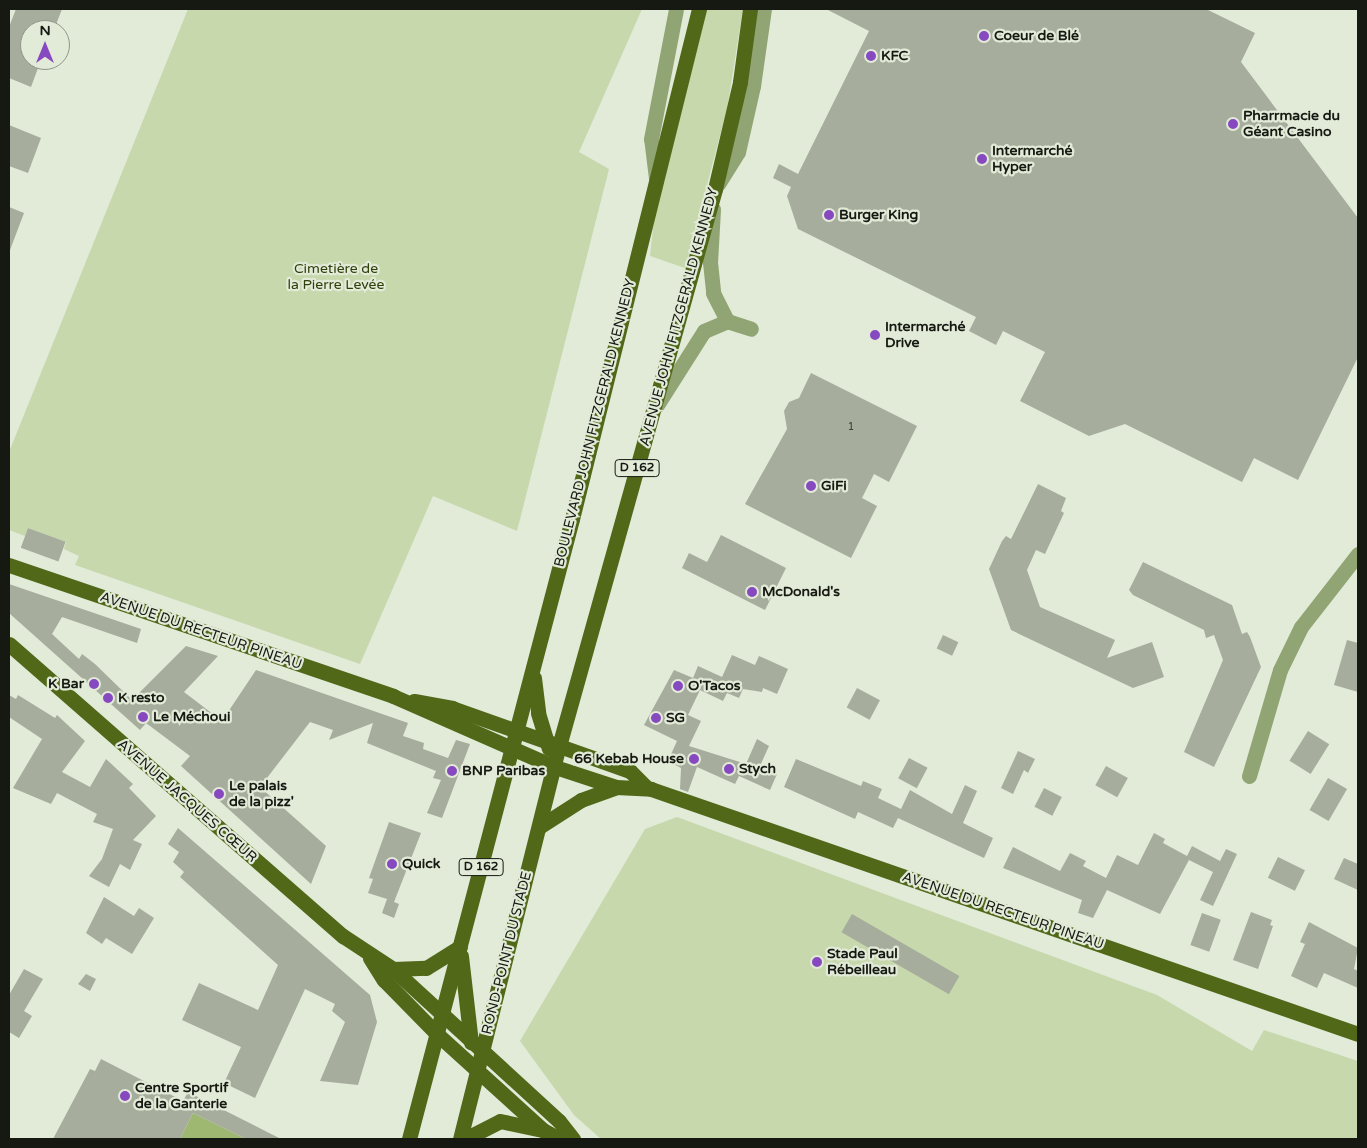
<!DOCTYPE html>
<meta charset="utf-8">
<style>
body{margin:0}
#map{position:relative;width:1367px;height:1148px;overflow:hidden;background:#e2ead8;font-family:"Varela Round",sans-serif}
div>[style]{position:absolute}
[style*='--x']{left:calc(var(--x)*1px);top:calc(var(--y)*1px);width:calc(var(--w)*1px);rotate:calc(var(--a)*1deg)}
.green>*{inset:0;background:#c7d8ad}
.water>*{inset:0;background:#9eb872}
.building>*{inset:0;background:#a6ad9c;transform-origin:0 0}
.minor>*{height:15px;margin:-7.5px;padding:0 7.5px;transform-origin:7.5px;border-radius:7.5px;background:#91a473}
.major>*{height:15px;margin:-7.5px;padding:0 7.5px;transform-origin:7.5px;border-radius:7.5px;background:#506818}
.dots>*{width:14px;height:14px;translate:-50% -50%;box-sizing:border-box;border:2px solid #e2ead8;border-radius:50%}
span{translate:-50% -50%;white-space:nowrap;text-align:center;line-height:1.15;-webkit-text-stroke:4.5px #e2ead8;paint-order:stroke}
.number-label{font-size:11px;color:#3a3e34}
.number-label span{-webkit-text-stroke-width:0}
.shield-label span{padding:1px 4px;background:#e2ead8;border:1px solid;border-radius:4px;-webkit-text-stroke-width:0}
.shield-label{font-size:12px;color:#161912;font-weight:700}
.poi-label{font-size:14px;color:#161912;font-weight:700}
.left{translate:0 -50%;text-align:left}
.right{translate:-100% -50%;text-align:right}
.park-label{font-size:14px;color:#2f3f0a}
.street-label{font-size:14px;color:#161912}
.frame{position:absolute;inset:0;border:10px solid #161912;pointer-events:none}
.north{position:absolute;left:20px;top:20px;width:50px;height:50px;box-sizing:border-box;background:#e2ead8;border:1px solid #909689;border-radius:50%;rotate:0deg;font-size:14px;font-weight:700;line-height:20px;text-align:center;color:#161912}
.north::after{content:'';display:block;margin:auto;width:18px;height:22px;background:#8749bf;clip-path:polygon(50% 0,100% 100%,50% 72%,0 100%)}
</style>
<div id="map">
<div class="green">
<i style="clip-path:polygon(188px 9px,642px 9px,579px 152px,609px 169px,517px 531px,433px 496px,360px 664px,75px 565px,79px 556px,64px 549px,66px 542px,28px 528px,25px 536px,9px 530px,9px 452px)"></i>
<i style="clip-path:polygon(706px 9px,743px 9px,727px 109px,685px 268px,650px 256px,655px 211px)"></i>
<i style="clip-path:polygon(677px 817px,1157px 995px,1252px 1051px,1264px 1030px,1358px 1061px,1358px 1139px,601px 1139px,574px 1115px,520px 1041px,645px 829px)"></i>
</div>
<div class="water">
<i style="clip-path:polygon(193px 1113px,246px 1139px,180px 1139px)"></i>
</div>
<div class="building">
<i style="clip-path:polygon(16px 9px,62px 9px,54px 30px,30px 30px,30px 60px,41px 60px,31px 87px,9px 78px,9px 27px)"></i>
<i style="clip-path:polygon(826px 9px,1206px 9px,1255px 33px,1241px 62px,1358px 218px,1358px 357px,1298px 480px,1254px 458px,1242px 482px,1125px 424px,1089px 436px,1020px 401px,1045px 352px,1003px 331px,996px 345px,969px 331px,976px 317px,798px 229px,787px 196px,791px 187px,773px 178px,779px 164px,798px 174px,869px 31px)"></i>
<i style="clip-path:polygon(9px 125px,41px 138px,28px 173px,9px 166px)"></i>
<i style="clip-path:polygon(9px 207px,24px 213px,10px 250px,9px 250px)"></i>
<i style="clip-path:polygon(811px 373px,917px 426px,889px 482px,874px 474px,862px 498px,877px 506px,851px 558px,745px 504px,787px 429px,784px 411px,789px 402px,799px 398px)"></i>
<i style="clip-path:polygon(1038px 484px,1066px 498px,1061px 511px,1064px 513px,1045px 554px,1036px 550px,1027px 570px,1040px 607px,1115px 640px,1107px 658px,1152px 642px,1164px 677px,1133px 688px,1011px 630px,989px 569px,1002px 541px,1006px 536px,1011px 539px)"></i>
<i style="left:28px;top:528px;width:40px;height:21px;rotate:20deg"></i>
<i style="clip-path:polygon(721px 535px,786px 568px,765px 610px,682px 568px,689px 553px,707px 562px)"></i>
<i style="clip-path:polygon(1143px 562px,1232px 605px,1242px 634px,1247px 632px,1250px 637px,1261px 667px,1214px 767px,1184px 752px,1223px 660px,1214px 635px,1206px 638px,1204px 630px,1133px 595px,1129px 590px)"></i>
<i style="clip-path:polygon(9px 584px,141px 629px,137px 643px,62px 617px,52px 634px,79px 659px,82px 654px,95px 664px,132px 700px,186px 646px,218px 656px,184px 692px,222px 721px,256px 670px,408px 723px,403px 736px,424px 743px,423px 749px,448px 758px,456px 740px,470px 744px,442px 818px,427px 813px,441px 780px,433px 778px,436px 771px,367px 743px,373px 723px,329px 740px,333px 730px,310px 722px,260px 787px,326px 846px,311px 884px,181px 766px,190px 756px,146px 723px,140px 730px,9px 613px)"></i>
<i style="left:943px;top:635px;width:17px;height:15px;rotate:25deg"></i>
<i style="clip-path:polygon(1347px 640px,1358px 643px,1358px 692px,1334px 685px)"></i>
<i style="clip-path:polygon(732px 655px,755px 665px,759px 656px,788px 669px,777px 694px,763px 688px,762px 692px,743px 689px,739px 698px,727px 693px,723px 701px,700px 690px,688px 715px,701px 721px,689px 746px,746px 764px,757px 739px,769px 746px,760px 766px,777px 774px,770px 790px,739px 776px,735px 784px,697px 767px,688px 792px,680px 789px,681px 768px,668px 761px,677px 741px,644px 725px,674px 670px,693px 678px,698px 666px,722px 677px)"></i>
<i style="left:857px;top:688px;width:26px;height:22px;rotate:28deg"></i>
<i style="clip-path:polygon(9px 695px,16px 699px,18px 695px,55px 718px,57px 715px,85px 741px,62px 772px,90px 787px,106px 759px,133px 784px,129px 788px,156px 816px,133px 840px,142px 844px,130px 870px,120px 864px,109px 887px,89px 876px,102px 859px,113px 829px,93px 822px,97px 814px,57px 793px,51px 804px,13px 788px,42px 739px,9px 717px)"></i>
<i style="left:1308px;top:731px;width:25px;height:35px;rotate:32deg"></i>
<i style="clip-path:polygon(1018px 751px,1035px 759px,1028px 773px,1024px 770px,1013px 794px,1001px 788px)"></i>
<i style="left:909px;top:758px;width:21px;height:23px;rotate:28deg"></i>
<i style="clip-path:polygon(796px 759px,861px 786px,863px 781px,882px 789px,878px 798px,901px 809px,910px 790px,952px 814px,965px 785px,977px 791px,963px 823px,993px 838px,984px 858px,898px 818px,893px 828px,858px 812px,855px 819px,784px 787px)"></i>
<i style="left:1106px;top:766px;width:25px;height:22px;rotate:29deg"></i>
<i style="left:1328px;top:778px;width:22px;height:37px;rotate:30deg"></i>
<i style="left:1044px;top:788px;width:20px;height:21px;rotate:27deg"></i>
<i style="clip-path:polygon(389px 822px,421px 833px,394px 902px,399px 904px,394px 918px,382px 913px,387px 899px,368px 893px,373px 879px,369px 878px)"></i>
<i style="clip-path:polygon(178px 828px,370px 995px,377px 1022px,358px 1085px,320px 1081px,345px 1022px,332px 1011px,335px 1004px,305px 989px,255px 1098px,224px 1083px,241px 1047px,182px 1020px,199px 983px,258px 1010px,278px 965px,180px 877px,184px 872px,173px 862px,179px 852px,168px 844px)"></i>
<i style="clip-path:polygon(1154px 833px,1165px 839px,1163px 843px,1187px 856px,1192px 846px,1220px 861px,1226px 849px,1237px 854px,1213px 906px,1200px 900px,1213px 872px,1189px 860px,1160px 914px,1107px 890px,1093px 918px,1078px 913px,1082px 900px,1003px 868px,1013px 847px,1060px 871px,1070px 853px,1086px 861px,1083px 866px,1106px 878px,1117px 855px,1138px 865px)"></i>
<i style="left:1278px;top:857px;width:30px;height:23px;rotate:26deg"></i>
<i style="clip-path:polygon(1344px 858px,1358px 864px,1358px 890px,1334px 879px)"></i>
<i style="clip-path:polygon(104px 897px,134px 916px,139px 908px,154px 918px,132px 954px,106px 938px,102px 944px,86px 933px)"></i>
<i style="clip-path:polygon(1251px 912px,1272px 920px,1270px 925px,1273px 926px,1258px 969px,1233px 960px)"></i>
<i style="left:1202px;top:913px;width:20px;height:34px;rotate:20deg"></i>
<i style="left:852px;top:914px;width:124px;height:21px;rotate:30deg"></i>
<i style="clip-path:polygon(1309px 922px,1358px 948px,1354px 969px,1358px 971px,1358px 988px,1324px 973px,1317px 988px,1291px 976px,1305px 944px,1300px 942px)"></i>
<i style="clip-path:polygon(24px 969px,43px 979px,24px 1011px,32px 1016px,19px 1038px,9px 1032px,9px 995px)"></i>
<i style="clip-path:polygon(86px 974px,96px 979px,90px 991px,78px 984px)"></i>
<i style="clip-path:polygon(101px 1059px,183px 1101px,188px 1092px,281px 1139px,246px 1139px,193px 1113px,180px 1139px,53px 1139px,90px 1069px,95px 1071px)"></i>
</div>
<div class="minor">
<i style="--x:656;--y:178;--w:39;--a:-97"></i>
<i style="--x:651;--y:139;--w:132;--a:-79.1"></i>
<i style="--x:718;--y:184;--w:38;--a:-58"></i>
<i style="--x:738;--y:152;--w:68;--a:-77.2"></i>
<i style="--x:753;--y:86;--w:78;--a:-81.9"></i>
<i style="--x:713;--y:209;--w:53;--a:93.2"></i>
<i style="--x:710;--y:262;--w:31;--a:84"></i>
<i style="--x:713;--y:293;--w:31;--a:63"></i>
<i style="--x:657;--y:405;--w:88;--a:-57.6"></i>
<i style="--x:704;--y:331;--w:25;--a:-23"></i>
<i style="--x:727;--y:321;--w:25;--a:18"></i>
<i style="--x:1249;--y:776;--w:110;--a:-73.7"></i>
<i style="--x:1280;--y:670;--w:48;--a:-64"></i>
<i style="--x:1301;--y:627;--w:93;--a:-52"></i>
</div>
<div class="major">
<i style="--x:9;--y:565;--w:406;--a:18.8"></i>
<i style="--x:393;--y:696;--w:177;--a:23.7"></i>
<i style="--x:555;--y:767;--w:64;--a:18.2"></i>
<i style="--x:616;--y:787;--w:35;--a:3"></i>
<i style="--x:651;--y:789;--w:748;--a:19.11"></i>
<i style="--x:9;--y:644;--w:444;--a:41.2"></i>
<i style="--x:343;--y:936;--w:60;--a:33.4"></i>
<i style="--x:393;--y:969;--w:225;--a:42.5"></i>
<i style="--x:559;--y:1121;--w:23;--a:52"></i>
<i style="--x:534;--y:678;--w:35;--a:83"></i>
<i style="--x:538;--y:713;--w:37;--a:73"></i>
<i style="--x:414;--y:701;--w:39;--a:10"></i>
<i style="--x:452;--y:708;--w:189;--a:19.5"></i>
<i style="--x:630;--y:771;--w:24;--a:45"></i>
<i style="--x:539;--y:827;--w:50;--a:-32.7"></i>
<i style="--x:581;--y:800;--w:37;--a:-20"></i>
<i style="--x:461;--y:956;--w:87;--a:83.4"></i>
<i style="--x:370;--y:958;--w:26;--a:58"></i>
<i style="--x:384;--y:980;--w:76;--a:45.5"></i>
<i style="--x:437;--y:1034;--w:143;--a:42.2"></i>
<i style="--x:543;--y:1130;--w:18;--a:29"></i>
<i style="--x:393;--y:969;--w:33;--a:-2"></i>
<i style="--x:426;--y:968;--w:40;--a:-32"></i>
<i style="--x:409;--y:1139;--w:641;--a:-75.27"></i>
<i style="--x:572;--y:519;--w:526;--a:-76.02"></i>
<i style="--x:460;--y:1139;--w:405;--a:-75.9"></i>
<i style="--x:559;--y:746;--w:578;--a:-74.35"></i>
<i style="--x:715;--y:189;--w:110;--a:-76.8"></i>
<i style="--x:740;--y:82;--w:74;--a:-82.2"></i>
<i style="--x:465;--y:1139;--w:39;--a:-27"></i>
<i style="--x:500;--y:1121;--w:43;--a:12.1"></i>
</div>
<div class="dots">
<i style="left:984px;top:36px;background:#8749bf"></i>
<i style="left:871px;top:56px;background:#8749bf"></i>
<i style="left:1233px;top:124px;background:#8749bf"></i>
<i style="left:982px;top:159px;background:#8749bf"></i>
<i style="left:829px;top:215px;background:#8749bf"></i>
<i style="left:875px;top:335px;background:#8749bf"></i>
<i style="left:811px;top:486px;background:#8749bf"></i>
<i style="left:752px;top:592px;background:#8749bf"></i>
<i style="left:94px;top:684px;background:#8749bf"></i>
<i style="left:678px;top:686px;background:#8749bf"></i>
<i style="left:108px;top:698px;background:#8749bf"></i>
<i style="left:143px;top:717px;background:#8749bf"></i>
<i style="left:656px;top:718px;background:#8749bf"></i>
<i style="left:694px;top:759px;background:#8749bf"></i>
<i style="left:729px;top:769px;background:#8749bf"></i>
<i style="left:452px;top:771px;background:#8749bf"></i>
<i style="left:219px;top:794px;background:#8749bf"></i>
<i style="left:392px;top:864px;background:#8749bf"></i>
<i style="left:817px;top:962px;background:#8749bf"></i>
<i style="left:125px;top:1096px;background:#8749bf"></i>
</div>
<div class="number-label">
<span style="left:851px;top:427px">1</span>
</div>
<div class="shield-label">
<span style="left:637px;top:468px">D 162</span>
<span style="left:481px;top:867px">D 162</span>
</div>
<div class="poi-label">
<span class="left" style="left:994px;top:36px">Coeur de Blé</span>
<span class="left" style="left:881px;top:56px">KFC</span>
<span class="left" style="left:1243px;top:124px">Pharrmacie du<br>Géant Casino</span>
<span class="left" style="left:992px;top:159px">Intermarché<br>Hyper</span>
<span class="left" style="left:839px;top:215px">Burger King</span>
<span class="left" style="left:885px;top:335px">Intermarché<br>Drive</span>
<span class="left" style="left:821px;top:486px">GiFi</span>
<span class="left" style="left:762px;top:592px">McDonald's</span>
<span class="right" style="left:84px;top:684px">K Bar</span>
<span class="left" style="left:688px;top:686px">O'Tacos</span>
<span class="left" style="left:118px;top:698px">K resto</span>
<span class="left" style="left:153px;top:717px">Le Méchoui</span>
<span class="left" style="left:666px;top:718px">SG</span>
<span class="right" style="left:684px;top:759px">66 Kebab House</span>
<span class="left" style="left:739px;top:769px">Stych</span>
<span class="left" style="left:462px;top:771px">BNP Paribas</span>
<span class="left" style="left:229px;top:794px">Le palais<br>de la pizz'</span>
<span class="left" style="left:402px;top:864px">Quick</span>
<span class="left" style="left:827px;top:962px">Stade Paul<br>Rébeilleau</span>
<span class="left" style="left:135px;top:1096px">Centre Sportif<br>de la Ganterie</span>
</div>
<div class="park-label">
<span style="left:336px;top:277px">Cimetière de<br>la Pierre Levée</span>
</div>
<div class="street-label">
<span style="left:679px;top:317px;rotate:-75deg">AVENUE JOHN FITZGERALD KENNEDY</span>
<span style="left:595px;top:423px;rotate:-76deg">BOULEVARD JOHN FITZGERALD KENNEDY</span>
<span style="left:201px;top:631px;rotate:19deg">AVENUE DU RECTEUR PINEAU</span>
<span style="left:187px;top:801px;rotate:41deg">AVENUE JACQUES CŒUR</span>
<span style="left:1003px;top:911px;rotate:19deg">AVENUE DU RECTEUR PINEAU</span>
<span style="left:507px;top:953px;rotate:-76deg">ROND-POINT DU STADE</span>
</div>
<div class="frame"></div>
<div class="north">N</div>
</div>
